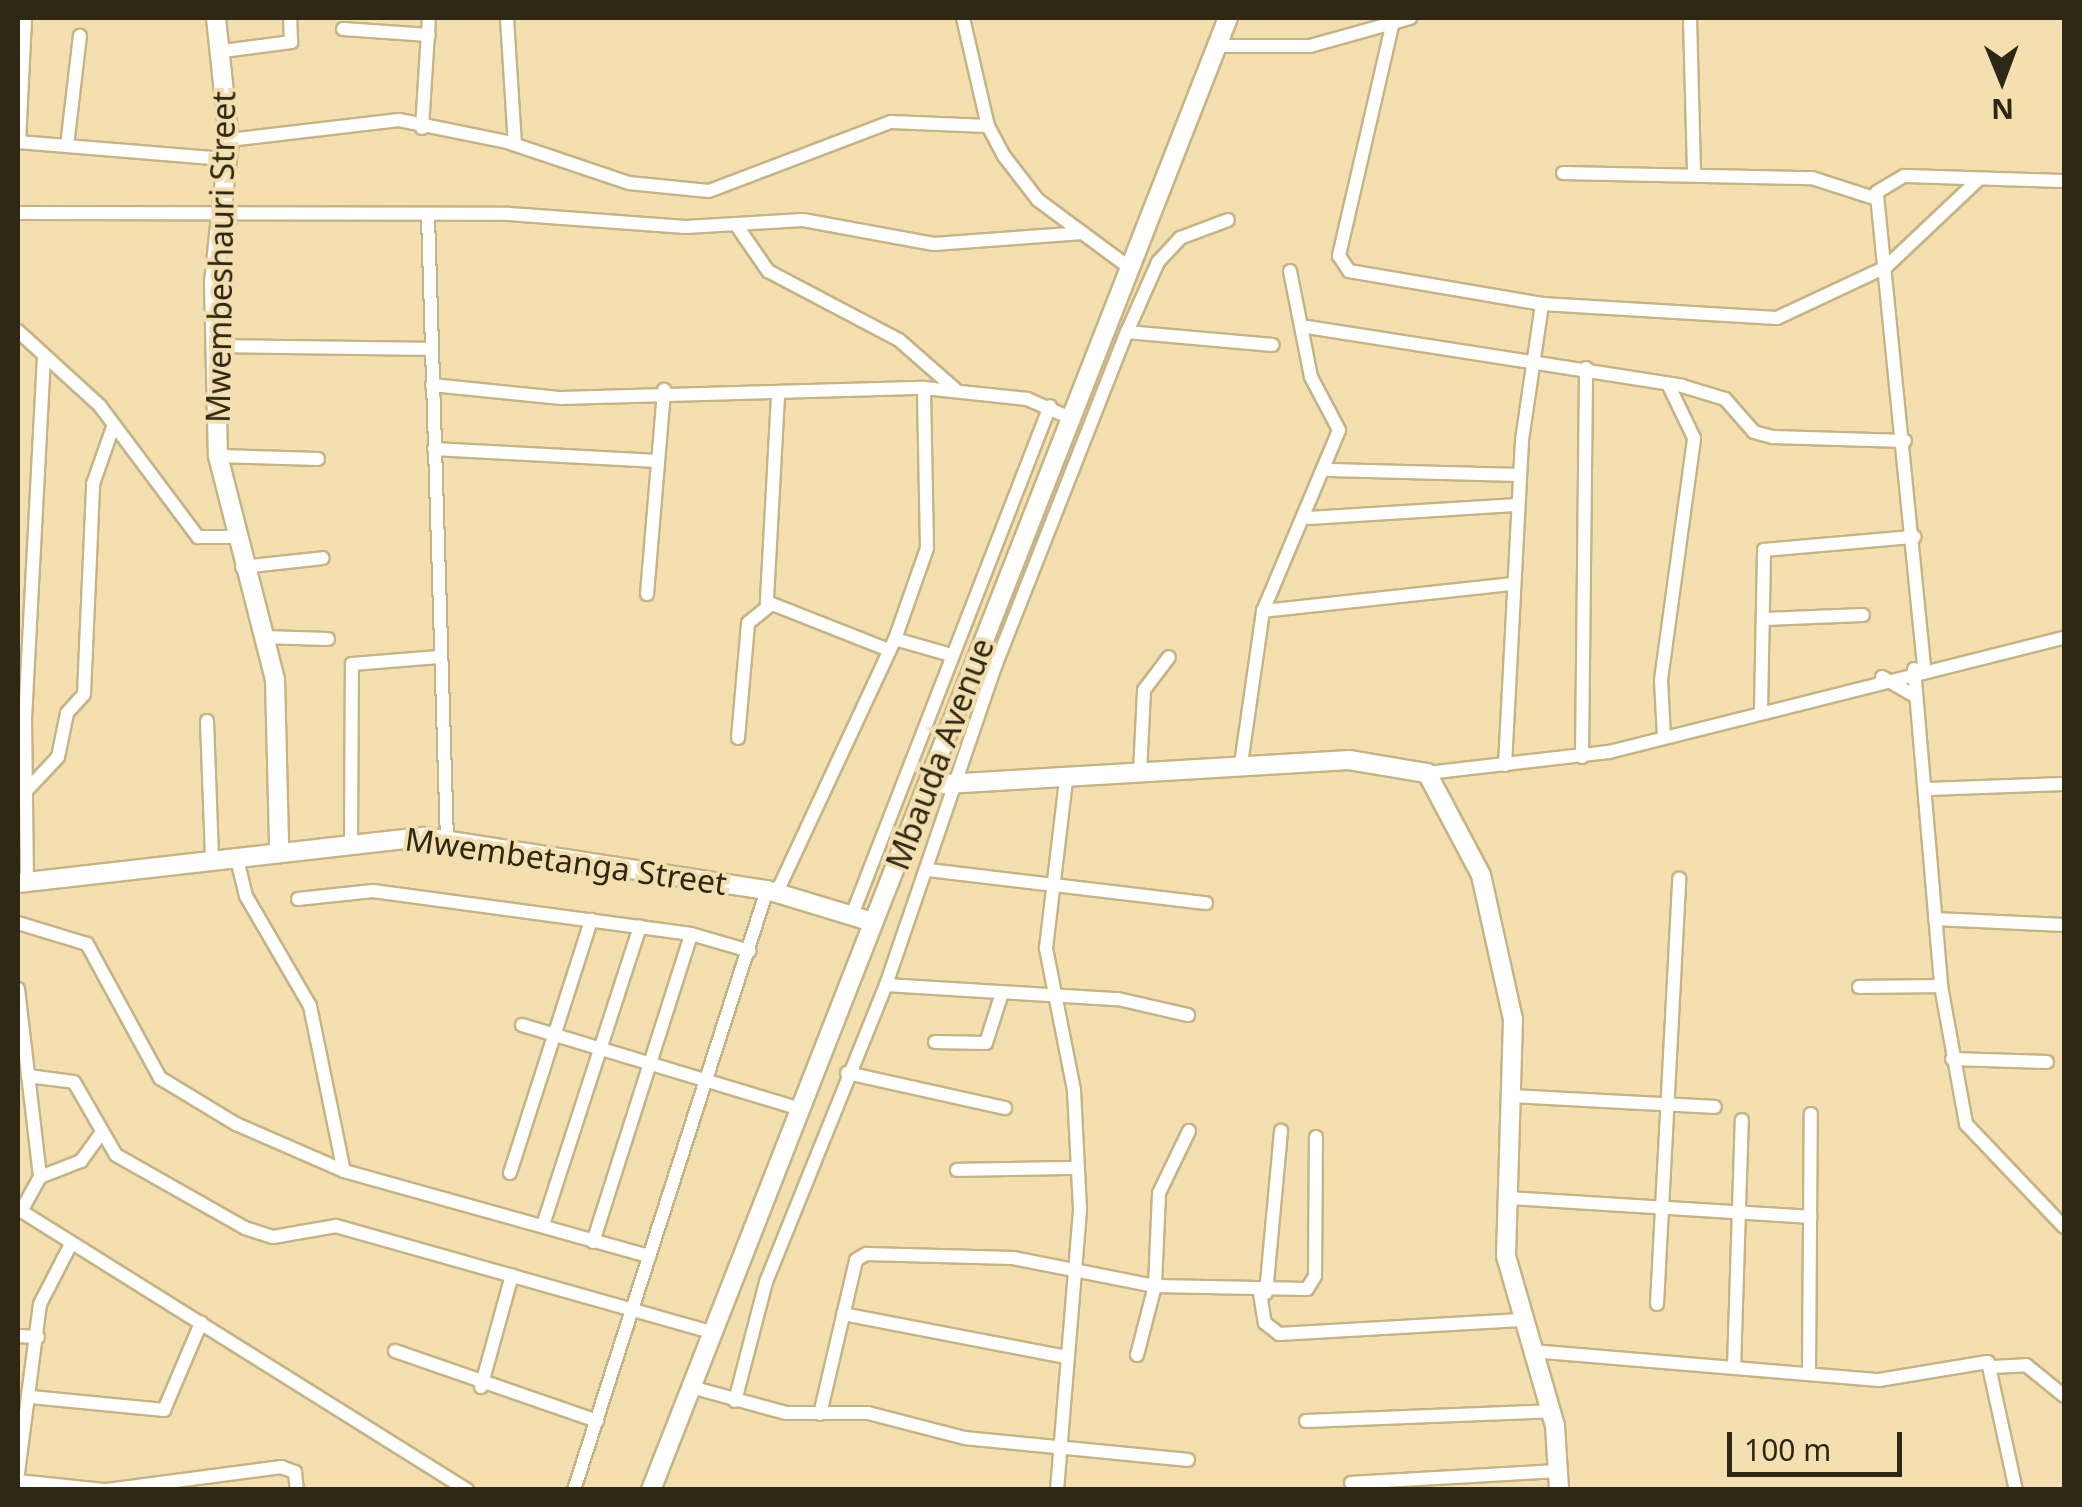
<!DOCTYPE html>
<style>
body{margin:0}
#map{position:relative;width:2082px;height:1507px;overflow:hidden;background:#f3dfaf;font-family:"Noto Sans",sans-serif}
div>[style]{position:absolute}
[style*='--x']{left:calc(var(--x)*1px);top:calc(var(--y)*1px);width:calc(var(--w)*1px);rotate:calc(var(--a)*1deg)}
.roads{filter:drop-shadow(2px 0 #c7b485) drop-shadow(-2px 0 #c7b485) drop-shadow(0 2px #c7b485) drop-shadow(0 -2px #c7b485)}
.street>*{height:12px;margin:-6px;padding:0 6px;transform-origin:6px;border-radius:6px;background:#fff}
.secondary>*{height:18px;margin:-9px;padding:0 9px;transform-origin:9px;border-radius:9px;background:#fff}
span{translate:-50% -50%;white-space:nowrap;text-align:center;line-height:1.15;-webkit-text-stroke:8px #f3dfaf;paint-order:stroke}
.street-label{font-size:32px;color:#2e2714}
.frame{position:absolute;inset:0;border:20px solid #2e2714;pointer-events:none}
.north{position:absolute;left:1952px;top:30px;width:100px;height:100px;-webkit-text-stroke:8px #f3dfaf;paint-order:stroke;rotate:179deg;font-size:28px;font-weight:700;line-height:40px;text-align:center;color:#2e2714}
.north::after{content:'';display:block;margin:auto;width:35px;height:45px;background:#2e2714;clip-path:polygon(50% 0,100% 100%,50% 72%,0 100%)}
.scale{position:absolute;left:1727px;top:1432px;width:175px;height:45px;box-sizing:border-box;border:5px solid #2e2714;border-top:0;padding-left:12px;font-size:30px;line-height:35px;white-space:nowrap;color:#2e2714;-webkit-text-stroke:8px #f3dfaf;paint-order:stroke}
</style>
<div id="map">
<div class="roads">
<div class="street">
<i style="--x:507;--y:18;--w:126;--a:86.4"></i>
<i style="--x:963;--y:18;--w:111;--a:77"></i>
<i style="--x:988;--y:126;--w:34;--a:62"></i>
<i style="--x:1004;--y:156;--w:56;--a:52.3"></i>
<i style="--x:1038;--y:200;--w:109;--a:36.5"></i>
<i style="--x:1690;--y:18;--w:155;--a:88.5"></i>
<i style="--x:1392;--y:26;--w:236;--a:103"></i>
<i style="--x:1339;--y:256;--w:18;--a:56"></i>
<i style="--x:1349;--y:271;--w:196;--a:9.7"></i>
<i style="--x:1542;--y:304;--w:235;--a:3.4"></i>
<i style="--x:1777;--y:318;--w:120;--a:-25.1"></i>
<i style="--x:1886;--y:267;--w:128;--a:-43.4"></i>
<i style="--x:343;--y:29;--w:86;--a:4"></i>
<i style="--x:1215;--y:46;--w:95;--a:0"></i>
<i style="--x:1310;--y:46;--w:104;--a:-15.6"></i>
<i style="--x:223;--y:51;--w:69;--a:-7.5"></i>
<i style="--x:291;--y:42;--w:24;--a:-92"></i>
<i style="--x:422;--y:128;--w:110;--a:-86.4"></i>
<i style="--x:229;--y:140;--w:171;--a:-6.7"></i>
<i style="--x:399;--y:120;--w:110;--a:11.5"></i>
<i style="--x:507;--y:142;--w:129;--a:18.6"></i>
<i style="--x:629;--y:183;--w:80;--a:5.7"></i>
<i style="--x:709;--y:191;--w:195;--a:-20.8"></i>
<i style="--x:891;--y:122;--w:97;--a:2.4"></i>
<i style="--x:18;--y:142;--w:210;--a:4.7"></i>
<i style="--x:19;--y:142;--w:124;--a:-87.2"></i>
<i style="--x:67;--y:146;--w:111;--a:-83.3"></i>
<i style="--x:1563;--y:173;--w:249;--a:1.2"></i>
<i style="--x:1812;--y:178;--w:68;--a:17.9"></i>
<i style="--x:18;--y:213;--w:491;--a:0.1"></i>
<i style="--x:509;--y:214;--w:177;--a:4.2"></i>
<i style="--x:686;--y:227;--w:117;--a:-3.4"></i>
<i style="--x:803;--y:220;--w:133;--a:10.4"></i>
<i style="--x:934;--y:244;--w:149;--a:-4.2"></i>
<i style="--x:428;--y:216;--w:624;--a:88.26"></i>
<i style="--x:737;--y:226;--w:55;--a:55.4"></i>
<i style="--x:768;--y:271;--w:148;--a:27.8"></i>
<i style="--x:899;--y:340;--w:74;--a:41.2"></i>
<i style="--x:1307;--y:327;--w:380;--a:8.9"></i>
<i style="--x:1682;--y:386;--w:45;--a:16.8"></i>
<i style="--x:1725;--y:399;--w:44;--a:48.7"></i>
<i style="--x:1754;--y:432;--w:20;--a:15"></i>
<i style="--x:1773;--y:437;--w:132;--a:1.7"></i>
<i style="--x:18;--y:331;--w:111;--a:42.4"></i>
<i style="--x:100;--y:406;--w:164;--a:53.2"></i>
<i style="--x:198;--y:537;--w:36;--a:0"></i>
<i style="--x:1127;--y:332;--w:146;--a:5.1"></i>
<i style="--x:215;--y:346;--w:217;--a:0.8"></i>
<i style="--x:432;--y:385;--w:130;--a:5.8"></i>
<i style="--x:561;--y:398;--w:363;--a:-1.6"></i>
<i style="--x:924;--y:388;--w:104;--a:6.1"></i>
<i style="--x:1027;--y:399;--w:45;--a:23.7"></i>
<i style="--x:778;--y:396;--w:206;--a:93.1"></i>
<i style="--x:767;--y:602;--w:131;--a:21.5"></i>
<i style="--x:434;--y:449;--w:224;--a:3.1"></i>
<i style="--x:218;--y:456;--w:100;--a:1.7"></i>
<i style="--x:1329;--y:470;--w:191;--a:1.5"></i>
<i style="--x:1309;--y:518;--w:209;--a:-3.6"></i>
<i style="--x:242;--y:567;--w:81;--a:-6.3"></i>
<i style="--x:647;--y:594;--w:205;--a:-85.2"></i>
<i style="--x:1263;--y:611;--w:250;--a:-6.2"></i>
<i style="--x:1765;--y:619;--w:98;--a:-2.3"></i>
<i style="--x:262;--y:637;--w:66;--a:1.7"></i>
<i style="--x:895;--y:639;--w:58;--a:15.9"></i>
<i style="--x:1924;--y:666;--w:476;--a:-95.7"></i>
<i style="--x:1877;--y:192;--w:31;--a:-31"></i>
<i style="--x:1904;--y:176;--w:160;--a:1.8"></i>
<i style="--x:1914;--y:669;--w:318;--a:85.1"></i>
<i style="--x:1941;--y:986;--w:140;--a:79.7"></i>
<i style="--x:1966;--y:1124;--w:142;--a:46.4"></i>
<i style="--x:1882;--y:677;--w:39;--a:30"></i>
<i style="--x:1761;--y:709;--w:159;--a:-88.9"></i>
<i style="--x:1764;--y:550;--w:151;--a:-5"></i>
<i style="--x:207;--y:721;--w:137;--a:87.9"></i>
<i style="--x:1664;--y:737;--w:57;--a:-93"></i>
<i style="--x:1661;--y:680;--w:244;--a:-82.2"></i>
<i style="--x:1694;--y:438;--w:60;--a:-115.7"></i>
<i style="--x:738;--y:738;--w:115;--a:-85"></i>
<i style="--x:748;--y:623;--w:27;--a:-39"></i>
<i style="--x:1582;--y:757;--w:389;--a:-89.4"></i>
<i style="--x:1241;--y:764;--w:155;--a:-81.8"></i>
<i style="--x:1263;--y:611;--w:196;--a:-67.2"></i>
<i style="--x:1339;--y:430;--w:60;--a:-117.8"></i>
<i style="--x:1311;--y:377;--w:108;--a:-101.2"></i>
<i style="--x:1505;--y:765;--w:325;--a:-87"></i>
<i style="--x:1522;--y:440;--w:137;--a:-81.6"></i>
<i style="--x:1140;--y:773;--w:83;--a:-87.2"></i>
<i style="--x:1144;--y:690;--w:41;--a:-52.9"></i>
<i style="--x:1427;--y:773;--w:183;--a:-6.6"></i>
<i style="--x:1609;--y:752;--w:469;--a:-14.1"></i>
<i style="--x:28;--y:789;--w:44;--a:-46.8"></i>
<i style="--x:58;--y:757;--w:45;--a:-78.4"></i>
<i style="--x:67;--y:713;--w:25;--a:-48"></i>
<i style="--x:84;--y:694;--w:210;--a:-87.5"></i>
<i style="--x:93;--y:484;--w:60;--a:-70.7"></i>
<i style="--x:1927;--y:789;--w:137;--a:-2.1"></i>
<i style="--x:351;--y:839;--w:175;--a:-89.7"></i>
<i style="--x:352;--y:664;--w:87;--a:-4.6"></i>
<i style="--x:236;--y:855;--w:42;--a:76.3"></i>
<i style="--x:246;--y:896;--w:127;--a:59.8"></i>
<i style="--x:310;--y:1006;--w:168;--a:78.4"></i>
<i style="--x:928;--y:870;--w:280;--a:6.8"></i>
<i style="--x:27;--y:882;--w:163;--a:-90.7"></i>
<i style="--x:25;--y:719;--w:363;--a:-87"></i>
<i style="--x:777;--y:892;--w:279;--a:-65"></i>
<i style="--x:895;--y:639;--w:96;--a:-70.6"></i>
<i style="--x:927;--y:548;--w:160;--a:-91.1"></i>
<i style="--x:298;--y:899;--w:75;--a:-6.1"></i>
<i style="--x:373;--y:891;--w:321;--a:7.7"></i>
<i style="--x:691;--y:934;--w:61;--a:16.1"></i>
<i style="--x:852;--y:915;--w:546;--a:-68.74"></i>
<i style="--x:1935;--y:919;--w:129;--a:2.7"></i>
<i style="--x:18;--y:923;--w:72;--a:16.9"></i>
<i style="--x:87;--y:944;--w:153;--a:61.4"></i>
<i style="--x:160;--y:1078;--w:89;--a:31.2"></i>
<i style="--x:236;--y:1124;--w:118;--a:23.5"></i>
<i style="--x:344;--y:1171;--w:317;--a:15.6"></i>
<i style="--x:886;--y:985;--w:232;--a:3.5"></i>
<i style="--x:1118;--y:999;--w:72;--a:12.9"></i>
<i style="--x:1859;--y:987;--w:82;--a:-0.7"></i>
<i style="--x:18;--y:989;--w:189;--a:83.3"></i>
<i style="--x:40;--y:1177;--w:39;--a:119"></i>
<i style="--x:522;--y:1025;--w:291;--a:16.8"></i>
<i style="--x:935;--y:1042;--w:51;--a:1.1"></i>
<i style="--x:986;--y:1043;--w:49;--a:-72.3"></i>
<i style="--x:1952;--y:1059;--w:95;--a:1.8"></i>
<i style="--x:847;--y:1073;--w:162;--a:12.5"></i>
<i style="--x:28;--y:1076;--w:46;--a:7.4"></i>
<i style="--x:74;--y:1082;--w:84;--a:60.1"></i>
<i style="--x:116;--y:1155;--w:148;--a:29.5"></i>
<i style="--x:245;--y:1228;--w:29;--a:18"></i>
<i style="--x:273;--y:1237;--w:64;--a:-9.9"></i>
<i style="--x:336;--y:1226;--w:390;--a:15.8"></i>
<i style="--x:1513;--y:1096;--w:202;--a:3.1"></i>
<i style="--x:957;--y:1170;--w:120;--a:-1"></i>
<i style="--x:510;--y:1173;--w:266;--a:-72.2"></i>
<i style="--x:40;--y:1177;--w:44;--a:-21.3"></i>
<i style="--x:81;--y:1161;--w:31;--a:-54"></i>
<i style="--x:1509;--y:1198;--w:302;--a:3.6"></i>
<i style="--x:18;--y:1209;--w:530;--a:32.04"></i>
<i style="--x:543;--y:1225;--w:314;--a:-72"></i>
<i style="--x:593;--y:1242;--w:323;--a:-72.3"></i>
<i style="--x:1260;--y:1293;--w:30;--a:81"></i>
<i style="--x:1265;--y:1323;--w:18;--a:38"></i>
<i style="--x:1279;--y:1334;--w:242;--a:-3.3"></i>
<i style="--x:1266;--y:1293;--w:163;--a:-84.7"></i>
<i style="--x:1657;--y:1304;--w:426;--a:-87"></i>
<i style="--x:843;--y:1314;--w:228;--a:10.9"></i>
<i style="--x:18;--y:1336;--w:20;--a:3"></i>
<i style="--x:395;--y:1351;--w:214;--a:19.1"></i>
<i style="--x:1532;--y:1351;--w:348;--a:4.8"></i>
<i style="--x:1879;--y:1380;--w:110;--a:-9.4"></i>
<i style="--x:1988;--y:1362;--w:131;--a:77.7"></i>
<i style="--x:1137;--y:1355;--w:71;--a:-75.4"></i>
<i style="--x:1155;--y:1286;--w:93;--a:-87.5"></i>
<i style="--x:1159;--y:1193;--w:69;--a:-64.2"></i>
<i style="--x:1993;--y:1367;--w:33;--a:-3"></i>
<i style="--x:2026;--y:1365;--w:49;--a:39.2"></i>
<i style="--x:1734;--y:1368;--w:248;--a:-88.2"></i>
<i style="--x:1809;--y:1370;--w:256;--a:-89.6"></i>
<i style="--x:481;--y:1387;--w:116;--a:-74.5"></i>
<i style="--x:691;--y:1387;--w:98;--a:15.3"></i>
<i style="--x:786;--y:1413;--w:82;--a:0"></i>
<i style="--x:868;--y:1413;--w:100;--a:14.5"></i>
<i style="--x:965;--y:1438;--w:224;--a:5.6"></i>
<i style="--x:31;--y:1397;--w:134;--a:5.6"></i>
<i style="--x:164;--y:1410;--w:95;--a:-67"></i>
<i style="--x:735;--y:1401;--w:123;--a:-75.4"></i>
<i style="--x:766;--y:1282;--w:320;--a:-68"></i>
<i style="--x:886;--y:985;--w:339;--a:-71.1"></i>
<i style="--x:996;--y:664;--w:357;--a:-68.5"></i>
<i style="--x:1127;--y:332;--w:77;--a:-66.1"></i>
<i style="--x:1158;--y:262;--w:33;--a:-47"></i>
<i style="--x:1180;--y:238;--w:51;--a:-20.6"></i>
<i style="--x:820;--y:1414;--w:158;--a:-76.8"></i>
<i style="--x:856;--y:1260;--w:12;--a:-31"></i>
<i style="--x:866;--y:1254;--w:147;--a:1.6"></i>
<i style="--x:1013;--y:1258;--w:145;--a:11.2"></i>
<i style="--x:1155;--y:1286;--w:152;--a:1.1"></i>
<i style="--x:1307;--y:1289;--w:15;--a:-58"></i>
<i style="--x:1315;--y:1276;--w:139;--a:-89.6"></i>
<i style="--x:1306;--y:1421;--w:245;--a:-2.3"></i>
<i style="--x:18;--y:1473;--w:170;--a:-82.6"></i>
<i style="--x:40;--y:1304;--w:68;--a:-62.7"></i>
<i style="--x:18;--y:1481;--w:86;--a:6"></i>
<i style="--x:1351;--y:1483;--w:210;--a:-3.3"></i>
<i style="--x:107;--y:1490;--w:176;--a:-7.5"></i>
<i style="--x:281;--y:1467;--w:15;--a:20"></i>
<i style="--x:295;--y:1472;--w:18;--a:84"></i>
<i style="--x:574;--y:1490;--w:630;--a:-72.17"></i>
<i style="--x:1057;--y:1490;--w:282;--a:-85.3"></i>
<i style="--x:1080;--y:1209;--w:119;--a:-92.9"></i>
<i style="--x:1074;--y:1090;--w:145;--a:-101.2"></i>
<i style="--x:1046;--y:948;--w:169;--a:-83.2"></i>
</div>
<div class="secondary">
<i style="--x:216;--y:18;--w:123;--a:83.9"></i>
<i style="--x:229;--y:140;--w:144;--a:96"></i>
<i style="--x:214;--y:283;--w:173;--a:88.7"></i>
<i style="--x:218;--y:456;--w:230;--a:75.7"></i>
<i style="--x:275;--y:679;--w:169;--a:88.6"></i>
<i style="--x:929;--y:785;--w:421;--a:-3.4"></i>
<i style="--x:1349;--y:760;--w:79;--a:9.5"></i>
<i style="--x:1427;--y:773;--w:115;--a:62.1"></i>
<i style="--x:1481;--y:875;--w:148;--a:77.5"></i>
<i style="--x:1513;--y:1019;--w:237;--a:91.7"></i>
<i style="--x:1506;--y:1256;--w:177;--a:73.9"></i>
<i style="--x:1555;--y:1426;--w:64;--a:86.4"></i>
<i style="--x:18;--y:883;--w:409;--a:-6.5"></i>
<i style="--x:424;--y:837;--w:347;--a:8.8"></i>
<i style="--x:767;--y:890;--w:110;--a:16.9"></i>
<i style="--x:651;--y:1490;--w:1581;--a:-68.6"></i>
</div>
</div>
<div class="street-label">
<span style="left:221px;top:257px;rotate:-89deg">Mwembeshauri Street</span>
<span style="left:940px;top:754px;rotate:-69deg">Mbauda Avenue</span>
<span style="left:566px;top:861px;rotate:8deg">Mwembetanga Street</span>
</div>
<div class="frame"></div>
<div class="north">N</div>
<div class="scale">100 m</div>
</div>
